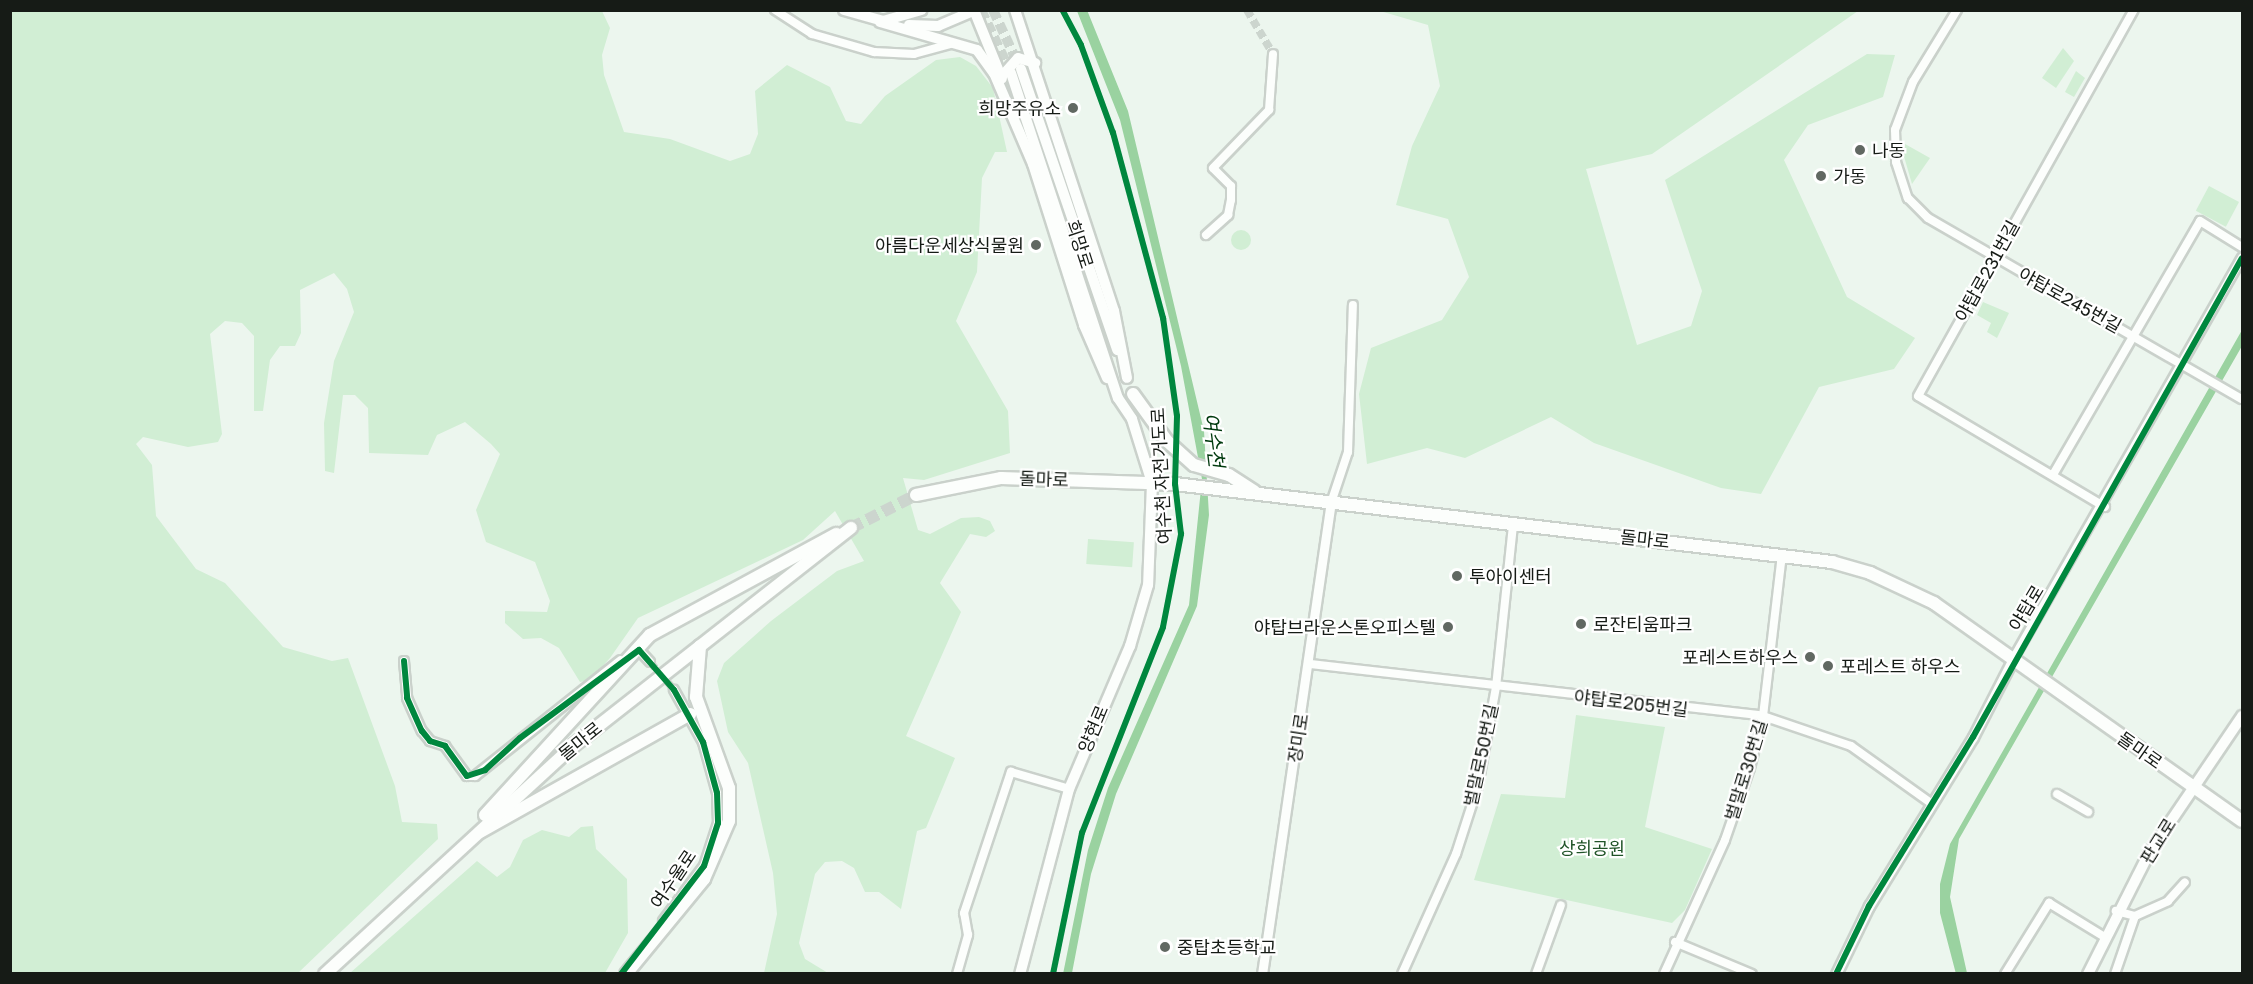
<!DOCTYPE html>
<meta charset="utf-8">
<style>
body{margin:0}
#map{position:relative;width:2253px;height:984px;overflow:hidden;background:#ecf6ee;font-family:"Golos Text","Noto Sans KR",sans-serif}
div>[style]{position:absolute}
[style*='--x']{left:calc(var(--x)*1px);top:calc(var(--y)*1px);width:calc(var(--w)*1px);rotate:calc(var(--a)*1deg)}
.green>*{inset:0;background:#d1eed4;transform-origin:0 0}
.round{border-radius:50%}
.water>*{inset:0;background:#9ad2a0}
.minor-tunnel>*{height:8px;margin-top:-4px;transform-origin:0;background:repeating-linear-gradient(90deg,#ccd5ce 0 8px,transparent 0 12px)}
.secondary-tunnel>*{height:10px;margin-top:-5px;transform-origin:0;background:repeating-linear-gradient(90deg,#ccd5ce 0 10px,transparent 0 15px)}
.primary-tunnel>*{height:12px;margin-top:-6px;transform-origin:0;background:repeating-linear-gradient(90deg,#ccd5ce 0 12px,transparent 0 18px)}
.roads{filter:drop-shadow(2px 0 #cad1cb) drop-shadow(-2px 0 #cad1cb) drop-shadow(0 2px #cad1cb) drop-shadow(0 -2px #cad1cb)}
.minor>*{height:8px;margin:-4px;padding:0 4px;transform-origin:4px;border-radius:4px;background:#fcfefc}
.tertiary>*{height:9px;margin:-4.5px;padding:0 4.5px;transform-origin:4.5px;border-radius:4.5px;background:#fcfefc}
.secondary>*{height:10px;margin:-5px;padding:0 5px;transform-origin:5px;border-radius:5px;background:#fcfefc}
.primary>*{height:12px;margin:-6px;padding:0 6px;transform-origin:6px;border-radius:6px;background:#fcfefc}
.cycleway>*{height:6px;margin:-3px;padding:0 3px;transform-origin:3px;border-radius:3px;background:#00873e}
.dots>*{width:16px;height:16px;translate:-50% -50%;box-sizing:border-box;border:3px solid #fff;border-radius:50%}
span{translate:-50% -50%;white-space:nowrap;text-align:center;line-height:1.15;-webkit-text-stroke:4.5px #fff;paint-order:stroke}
.poi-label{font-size:18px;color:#161b16}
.right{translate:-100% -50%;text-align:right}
.left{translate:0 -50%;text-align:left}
.street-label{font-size:18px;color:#161b16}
.park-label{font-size:18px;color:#205428}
.water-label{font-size:20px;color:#003a0e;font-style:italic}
.frame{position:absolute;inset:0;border:12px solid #161b16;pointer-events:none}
</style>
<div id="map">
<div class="green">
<i style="clip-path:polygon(10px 11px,602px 11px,610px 28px,602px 55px,604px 75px,624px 132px,670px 139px,730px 161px,750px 154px,758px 134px,755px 91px,787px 65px,830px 87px,846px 121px,861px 124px,885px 96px,936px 60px,960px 57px,976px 66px,993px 88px,1007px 152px,995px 152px,982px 178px,977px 272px,956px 321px,1008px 411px,1010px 453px,924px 480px,903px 478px,918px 530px,930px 534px,961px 518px,979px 517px,990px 521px,995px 531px,986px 537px,970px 534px,940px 583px,961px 612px,906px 736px,955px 758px,926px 828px,917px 831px,901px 909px,879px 892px,865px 892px,854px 868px,842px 861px,825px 862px,815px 874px,799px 943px,805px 959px,828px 973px,764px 973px,777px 914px,773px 873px,748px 763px,728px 732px,717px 681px,724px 663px,771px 621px,837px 571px,864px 561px,835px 511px,803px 540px,638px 618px,610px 658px,590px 680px,580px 682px,559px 648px,541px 638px,523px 639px,505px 623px,505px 611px,547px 612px,550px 601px,535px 562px,486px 542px,476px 510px,500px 454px,491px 444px,465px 422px,437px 435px,428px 455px,369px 453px,368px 408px,355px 395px,343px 395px,334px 473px,325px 471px,324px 423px,334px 361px,354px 312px,347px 289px,334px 273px,300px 290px,301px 333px,295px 346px,280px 346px,270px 360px,263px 411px,254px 411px,254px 336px,242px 323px,225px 321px,210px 334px,222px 434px,218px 442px,188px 447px,143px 437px,136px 444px,152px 465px,156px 516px,196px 569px,225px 583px,283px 647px,332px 661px,348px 658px,395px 786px,402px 822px,437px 824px,438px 839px,298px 973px,11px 973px)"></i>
<i style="clip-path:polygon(1380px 11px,1858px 11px,1652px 154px,1586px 169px,1637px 345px,1691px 326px,1702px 291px,1665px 180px,1867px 54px,1895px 55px,1883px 97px,1808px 125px,1784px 160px,1847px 297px,1915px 338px,1894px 369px,1819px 387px,1761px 494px,1721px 488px,1594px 443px,1551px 417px,1465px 458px,1427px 448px,1367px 464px,1359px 394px,1371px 348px,1442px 320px,1469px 277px,1448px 219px,1396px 205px,1412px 146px,1440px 86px,1428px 25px)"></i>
<i style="clip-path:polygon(2063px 48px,2074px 61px,2056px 88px,2042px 78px)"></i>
<i style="clip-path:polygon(2076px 71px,2085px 78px,2074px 97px,2065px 92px)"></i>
<i style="clip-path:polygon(1905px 144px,1930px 158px,1912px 184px,1903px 153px)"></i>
<i style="left:2209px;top:186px;width:34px;height:28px;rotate:28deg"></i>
<i class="round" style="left:1231px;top:230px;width:20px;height:20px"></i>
<i style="clip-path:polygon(1983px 302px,2009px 313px,1997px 338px,1987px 332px,1991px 323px,1977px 315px)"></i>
<i style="left:1088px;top:539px;width:46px;height:25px;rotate:4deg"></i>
<i style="clip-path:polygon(1576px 715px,1665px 727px,1645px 827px,1712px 849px,1685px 910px,1672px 923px,1474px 880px,1501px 794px,1565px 798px)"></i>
<i style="clip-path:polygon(593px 826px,596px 849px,627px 879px,628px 933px,605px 973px,350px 973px,477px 861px,497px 877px,510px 867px,523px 840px,542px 830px,569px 837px,581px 827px)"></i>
</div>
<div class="water">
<i style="clip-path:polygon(1087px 10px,1128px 111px,1204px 431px,1209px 515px,1197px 606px,1116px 794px,1091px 874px,1072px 973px,1063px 974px,1088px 850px,1108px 788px,1189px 605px,1202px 479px,1181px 366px,1120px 120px,1077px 11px)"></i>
<i style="clip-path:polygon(2242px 330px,2242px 346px,1959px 839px,1950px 897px,1967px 973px,1956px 974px,1940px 913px,1940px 884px,1950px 844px)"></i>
</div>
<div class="minor-tunnel">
<i style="--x:1247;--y:10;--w:51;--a:59.4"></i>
<i style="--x:650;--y:662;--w:37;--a:49"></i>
</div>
<div class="secondary-tunnel">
<i style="--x:981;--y:10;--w:70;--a:64.5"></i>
<i style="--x:993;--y:10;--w:62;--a:65.1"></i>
</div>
<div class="primary-tunnel">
<i style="--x:851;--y:528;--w:73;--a:-26.9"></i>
</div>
<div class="roads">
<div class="minor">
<i style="--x:775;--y:10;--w:44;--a:33"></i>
<i style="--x:812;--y:34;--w:65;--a:16.2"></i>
<i style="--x:874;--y:52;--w:40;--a:2.9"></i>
<i style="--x:914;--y:54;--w:41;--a:-15.4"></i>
<i style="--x:1957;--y:10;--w:84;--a:121.4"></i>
<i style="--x:1913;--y:82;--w:51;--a:110.6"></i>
<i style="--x:1895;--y:130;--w:32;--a:88"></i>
<i style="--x:1896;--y:162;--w:38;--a:72"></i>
<i style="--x:1908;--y:198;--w:28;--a:45"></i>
<i style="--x:1928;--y:218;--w:362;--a:30"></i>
<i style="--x:1206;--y:235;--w:30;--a:-42"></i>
<i style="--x:1228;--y:215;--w:15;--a:-79"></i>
<i style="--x:1231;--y:200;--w:14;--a:-90"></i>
<i style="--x:1231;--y:186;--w:25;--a:-135"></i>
<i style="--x:1213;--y:168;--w:81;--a:-46"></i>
<i style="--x:1269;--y:110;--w:56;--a:-85.9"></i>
<i style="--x:2054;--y:473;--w:291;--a:-59.9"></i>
<i style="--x:2200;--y:221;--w:49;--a:31.8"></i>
<i style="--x:1331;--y:503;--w:54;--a:-71.6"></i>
<i style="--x:1348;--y:452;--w:147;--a:-88.1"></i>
<i style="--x:2105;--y:507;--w:217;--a:-149.3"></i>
<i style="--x:1918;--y:396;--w:442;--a:-60.8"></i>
<i style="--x:634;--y:652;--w:5;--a:-22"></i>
<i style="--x:639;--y:650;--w:16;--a:47"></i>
<i style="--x:2013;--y:659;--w:462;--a:-60.3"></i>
<i style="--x:404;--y:661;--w:37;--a:85"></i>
<i style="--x:407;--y:698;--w:36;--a:66"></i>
<i style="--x:422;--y:731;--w:13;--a:51"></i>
<i style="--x:430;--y:741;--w:16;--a:18"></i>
<i style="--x:445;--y:746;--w:37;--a:54"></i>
<i style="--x:467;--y:776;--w:8;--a:0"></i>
<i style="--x:475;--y:776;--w:186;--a:-38.5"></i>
<i style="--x:1310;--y:664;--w:456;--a:6.5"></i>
<i style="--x:1763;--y:716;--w:93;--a:18.8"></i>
<i style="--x:1851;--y:746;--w:98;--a:35.5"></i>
<i style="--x:2057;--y:794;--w:36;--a:30"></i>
<i style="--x:2135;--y:916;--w:36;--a:-24"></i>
<i style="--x:2168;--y:901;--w:25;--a:-48"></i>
<i style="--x:663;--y:921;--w:69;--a:-53.3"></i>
<i style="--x:704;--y:866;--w:45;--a:-72"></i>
<i style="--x:718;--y:823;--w:30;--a:-92"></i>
<i style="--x:717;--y:793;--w:53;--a:-105.4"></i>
<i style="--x:703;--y:742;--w:60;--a:-119.1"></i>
<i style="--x:1675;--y:942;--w:83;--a:22.6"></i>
<i style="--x:957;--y:974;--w:41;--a:-74.2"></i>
<i style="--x:968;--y:935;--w:22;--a:-100"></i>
<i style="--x:964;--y:913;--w:149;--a:-71.6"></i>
<i style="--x:1011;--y:772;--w:60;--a:16.3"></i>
<i style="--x:1402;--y:974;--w:132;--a:-65.8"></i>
<i style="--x:1456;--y:854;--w:71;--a:-72.1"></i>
<i style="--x:1478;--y:786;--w:101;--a:-79.7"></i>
<i style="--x:1496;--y:687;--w:163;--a:-84"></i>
<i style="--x:1536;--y:974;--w:73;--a:-70.1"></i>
<i style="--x:1664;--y:974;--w:147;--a:-65.5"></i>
<i style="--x:1725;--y:840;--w:76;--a:-70.9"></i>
<i style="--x:1750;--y:768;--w:54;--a:-76"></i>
<i style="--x:1763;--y:716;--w:163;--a:-83.3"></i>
<i style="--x:2005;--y:974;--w:84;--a:-58.2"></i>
<i style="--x:2049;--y:903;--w:63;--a:31.4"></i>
<i style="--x:2115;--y:974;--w:61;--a:-71"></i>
<i style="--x:2135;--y:916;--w:20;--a:-165"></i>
</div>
<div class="tertiary">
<i style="--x:1262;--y:974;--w:476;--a:-81.7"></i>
<i style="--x:1836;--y:974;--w:76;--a:-64.1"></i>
<i style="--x:1869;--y:906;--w:198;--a:-58.4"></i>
<i style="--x:1973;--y:737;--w:88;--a:-62.9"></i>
</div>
<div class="secondary">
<i style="--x:844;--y:10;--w:45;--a:15.6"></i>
<i style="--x:974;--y:10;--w:74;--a:67.9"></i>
<i style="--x:1015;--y:10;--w:317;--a:71.8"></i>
<i style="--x:1114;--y:311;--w:68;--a:79"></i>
<i style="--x:883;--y:21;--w:40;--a:-16"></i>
<i style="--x:880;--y:22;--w:101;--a:16.1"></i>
<i style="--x:977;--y:50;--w:29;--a:54"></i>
<i style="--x:994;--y:73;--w:99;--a:66.8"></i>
<i style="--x:1033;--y:164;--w:169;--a:72.4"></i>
<i style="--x:1084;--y:325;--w:58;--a:66.5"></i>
<i style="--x:909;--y:25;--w:29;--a:2"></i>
<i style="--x:938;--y:26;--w:39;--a:-23"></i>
<i style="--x:1021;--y:69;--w:297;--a:71.1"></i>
<i style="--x:1011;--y:73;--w:342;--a:71.8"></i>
<i style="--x:1118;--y:398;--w:25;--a:56"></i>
<i style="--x:1132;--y:419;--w:67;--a:72.6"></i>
<i style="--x:1152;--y:483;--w:102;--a:92.2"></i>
<i style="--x:1148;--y:585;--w:64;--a:106.4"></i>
<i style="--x:1130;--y:646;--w:155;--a:113.1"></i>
<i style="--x:1069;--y:789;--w:191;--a:104.8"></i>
<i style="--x:1002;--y:76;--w:24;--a:-48"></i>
<i style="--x:1018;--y:58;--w:18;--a:16"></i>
<i style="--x:2088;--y:974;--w:133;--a:-63.2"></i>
<i style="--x:2148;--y:855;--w:168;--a:-55.9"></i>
</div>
<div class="primary">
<i style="--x:1133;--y:394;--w:58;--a:54.1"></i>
<i style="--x:1167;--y:441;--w:36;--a:42"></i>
<i style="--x:1194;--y:465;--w:36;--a:16"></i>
<i style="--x:1229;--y:475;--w:30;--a:33"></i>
<i style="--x:916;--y:495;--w:87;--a:-11.3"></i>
<i style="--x:1001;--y:478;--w:174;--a:2"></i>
<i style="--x:1175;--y:484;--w:662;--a:6.77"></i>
<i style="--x:1832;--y:562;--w:40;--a:16"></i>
<i style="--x:1870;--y:573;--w:71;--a:25.1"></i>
<i style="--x:1934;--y:603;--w:377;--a:35.3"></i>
<i style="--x:485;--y:815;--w:244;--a:-47.5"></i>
<i style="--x:650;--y:635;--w:212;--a:-28.5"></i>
<i style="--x:480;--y:832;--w:241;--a:-29.3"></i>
<i style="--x:325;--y:974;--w:338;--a:-42.6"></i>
<i style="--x:574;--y:745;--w:352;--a:-38.1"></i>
<i style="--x:626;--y:974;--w:123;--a:-50.6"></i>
<i style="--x:704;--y:879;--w:63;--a:-66.7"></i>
<i style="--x:729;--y:821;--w:33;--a:-90"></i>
<i style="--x:729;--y:788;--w:97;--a:-109.9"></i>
<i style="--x:696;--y:697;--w:51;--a:-85.5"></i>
</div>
</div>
<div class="cycleway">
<i style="--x:404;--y:661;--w:37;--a:85"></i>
<i style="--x:407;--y:698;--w:36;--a:66"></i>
<i style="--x:422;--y:731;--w:13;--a:51"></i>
<i style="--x:430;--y:741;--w:16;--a:18"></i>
<i style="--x:445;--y:746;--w:37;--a:54"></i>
<i style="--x:467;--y:776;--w:19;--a:-18"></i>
<i style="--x:485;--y:770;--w:47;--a:-42.4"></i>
<i style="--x:520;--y:738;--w:148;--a:-36.5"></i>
<i style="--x:639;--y:650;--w:53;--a:48.8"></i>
<i style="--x:674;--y:690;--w:60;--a:60.9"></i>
<i style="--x:703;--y:742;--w:53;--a:74.6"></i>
<i style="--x:717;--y:793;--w:30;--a:88"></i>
<i style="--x:718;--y:823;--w:45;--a:108"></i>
<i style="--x:704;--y:866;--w:136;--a:127.5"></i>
<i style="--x:1053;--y:974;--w:144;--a:-78.4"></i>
<i style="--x:1082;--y:833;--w:221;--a:-68.5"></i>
<i style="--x:1163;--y:627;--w:95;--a:-79"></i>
<i style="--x:1181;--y:534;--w:50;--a:-96.8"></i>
<i style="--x:1175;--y:484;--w:68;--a:-88.3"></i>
<i style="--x:1177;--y:416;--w:99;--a:-98.1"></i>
<i style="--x:1163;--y:318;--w:192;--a:-105.1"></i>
<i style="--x:1113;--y:133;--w:94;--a:-110"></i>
<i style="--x:1081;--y:45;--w:40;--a:-118"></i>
<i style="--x:1836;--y:974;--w:76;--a:-64.1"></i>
<i style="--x:1869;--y:906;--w:198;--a:-58.4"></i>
<i style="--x:1973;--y:737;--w:549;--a:-60.68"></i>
</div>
<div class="dots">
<i style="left:1073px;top:108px;background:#616862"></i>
<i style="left:1860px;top:150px;background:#616862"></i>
<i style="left:1821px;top:176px;background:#616862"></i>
<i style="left:1036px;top:245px;background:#616862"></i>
<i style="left:1457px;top:576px;background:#616862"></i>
<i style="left:1581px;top:624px;background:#616862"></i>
<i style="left:1448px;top:627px;background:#616862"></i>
<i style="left:1810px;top:657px;background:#616862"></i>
<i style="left:1828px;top:666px;background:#616862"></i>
<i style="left:1165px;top:947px;background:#616862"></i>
</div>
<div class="poi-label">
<span class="right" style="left:1061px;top:108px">희망주유소</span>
<span class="left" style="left:1872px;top:150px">나동</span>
<span class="left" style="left:1833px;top:176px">가동</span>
<span class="right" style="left:1024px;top:245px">아름다운세상식물원</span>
<span class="left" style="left:1469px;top:576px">투아이센터</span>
<span class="left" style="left:1593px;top:624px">로잔티움파크</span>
<span class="right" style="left:1436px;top:627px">야탑브라운스톤오피스텔</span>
<span class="right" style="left:1798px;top:657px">포레스트하우스</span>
<span class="left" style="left:1840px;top:666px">포레스트 하우스</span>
<span class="left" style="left:1177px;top:947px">중탑초등학교</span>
</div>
<div class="street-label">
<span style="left:1080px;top:244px;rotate:72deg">희망로</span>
<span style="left:1987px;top:271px;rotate:-61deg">야탑로231번길</span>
<span style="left:2070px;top:300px;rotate:29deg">야탑로245번길</span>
<span style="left:1161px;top:476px;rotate:-93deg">여수천 자전거도로</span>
<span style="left:1044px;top:479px;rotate:2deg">돌마로</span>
<span style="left:1645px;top:539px;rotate:6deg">돌마로</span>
<span style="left:2026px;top:608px;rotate:-59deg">야탑로</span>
<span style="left:1631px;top:703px;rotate:7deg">야탑로205번길</span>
<span style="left:1093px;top:729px;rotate:-67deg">양현로</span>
<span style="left:1298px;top:738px;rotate:-81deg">장미로</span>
<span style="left:580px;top:741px;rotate:-39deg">돌마로</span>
<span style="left:2140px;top:750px;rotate:35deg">돌마로</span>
<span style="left:1481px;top:755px;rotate:-78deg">벌말로50번길</span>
<span style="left:1746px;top:770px;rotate:-73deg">벌말로30번길</span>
<span style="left:2158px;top:841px;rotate:-58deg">판교로</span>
<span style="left:673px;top:879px;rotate:-56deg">여수울로</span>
</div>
<div class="park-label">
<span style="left:1592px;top:848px">상희공원</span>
</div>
<div class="water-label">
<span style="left:1214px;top:440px;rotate:83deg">여수천</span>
</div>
<div class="frame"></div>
</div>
